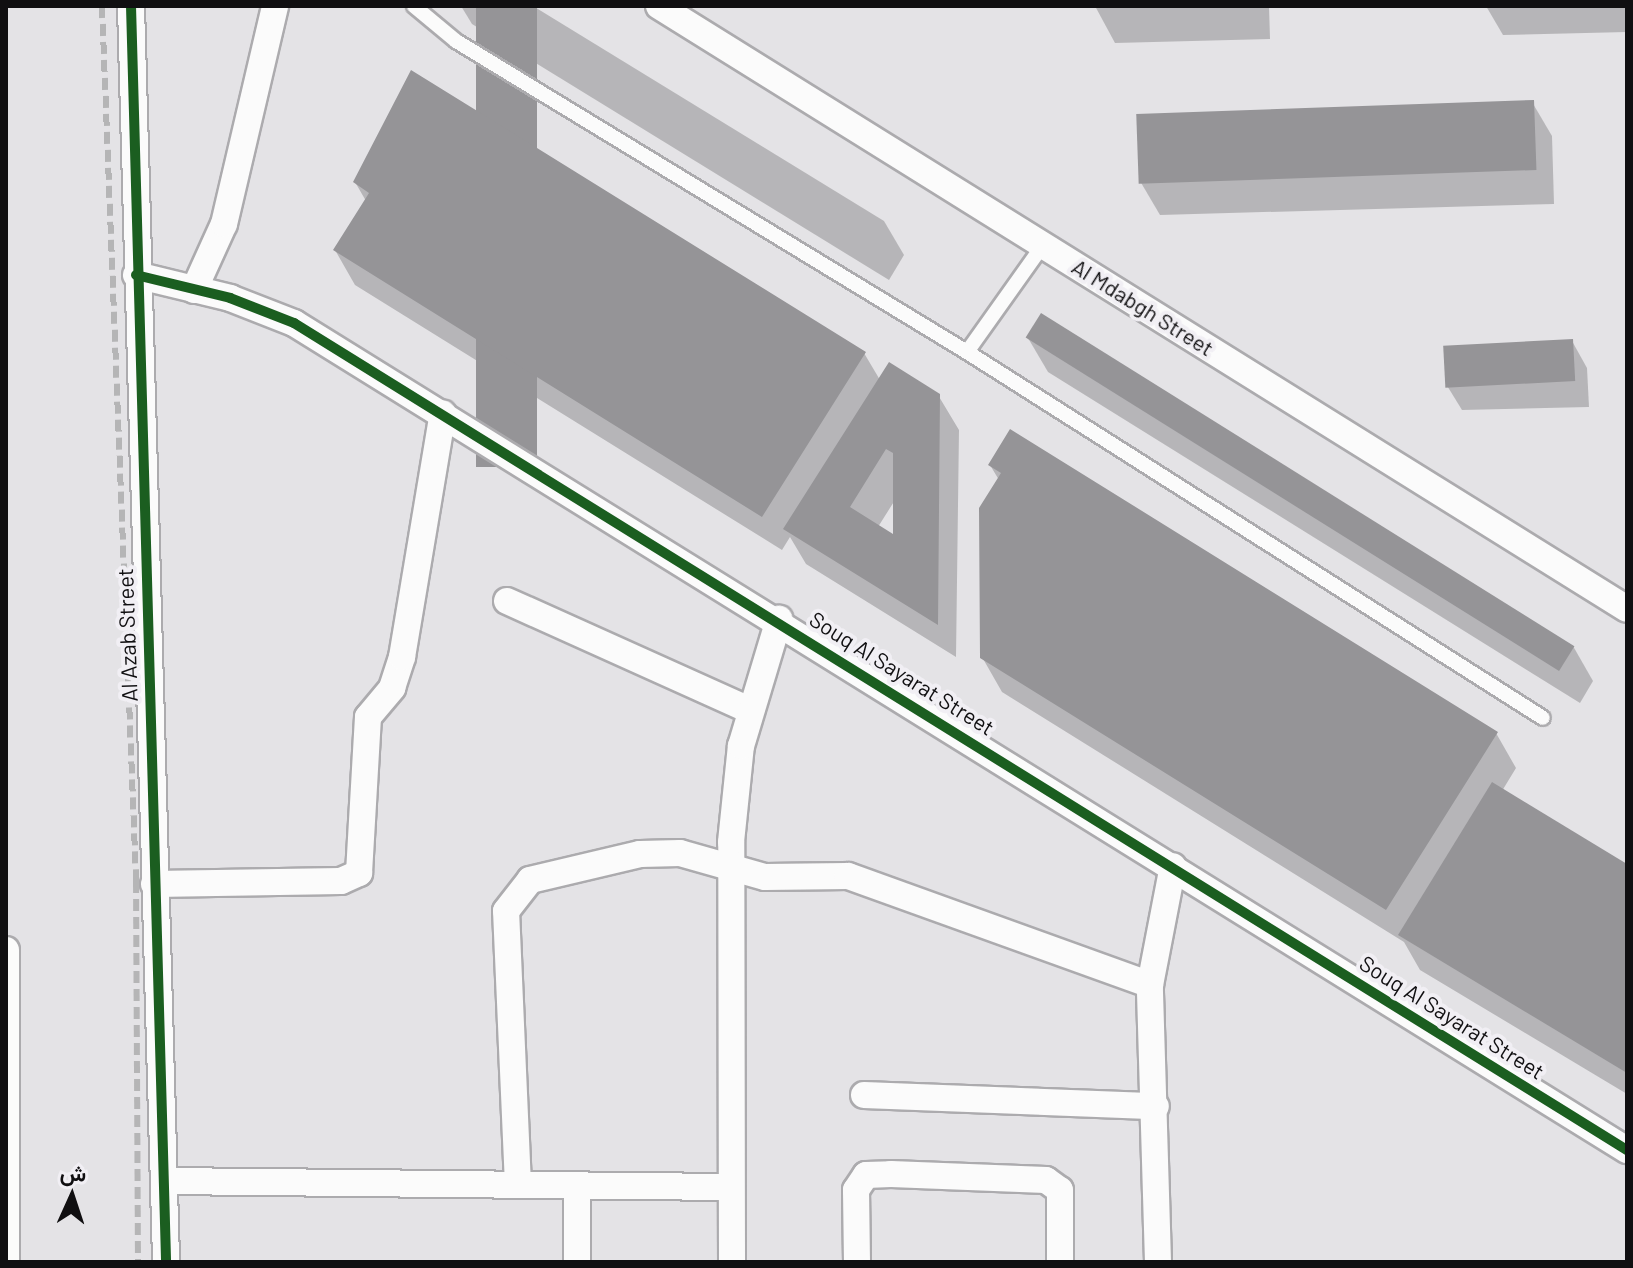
<!DOCTYPE html>
<meta charset="utf-8">
<style>
body{margin:0}
#map{position:relative;width:1633px;height:1268px;overflow:hidden;background:#e4e3e6;font-family:Barlow,Vazirmatn,sans-serif}
div>[style]{position:absolute}
[style*='--x']{left:calc(var(--x)*1px);top:calc(var(--y)*1px);width:calc(var(--w)*1px);rotate:calc(var(--a)*1deg)}
.shadow>*{inset:0;background:#0003}
.building>*{inset:0;background:#959497;transform-origin:0 0}
.roads{filter:drop-shadow(2px 0 #acabae) drop-shadow(-2px 0 #acabae) drop-shadow(0 2px #acabae) drop-shadow(0 -2px #acabae)}
.service>*{height:14px;margin:-7px;padding:0 7px;transform-origin:7px;border-radius:7px;background:#fbfbfb}
.minor>*{height:26px;margin:-13px;padding:0 13px;transform-origin:13px;border-radius:13px;background:#fbfbfb}
.rail>*{height:6px;margin-top:-3px;transform-origin:0;background:repeating-linear-gradient(90deg,#b5b5b6 0 12px,transparent 0 18px)}
.cycleway>*{height:10px;margin:-5px;padding:0 5px;transform-origin:5px;border-radius:5px;background:#1b5e20}
span{translate:-50% -50%;white-space:nowrap;text-align:center;line-height:1.15;-webkit-text-stroke:8px #f1eff4;paint-order:stroke}
.street-label{font-size:22px;color:#100f11}
.frame{position:absolute;inset:0;border:8px solid #100f11;pointer-events:none}
.north{position:absolute;left:32px;top:1156px;width:80px;height:80px;-webkit-text-stroke:6px #f1eff4;paint-order:stroke;rotate:3deg;font-size:22px;font-weight:700;line-height:32px;text-align:center;color:#100f11}
.north::after{content:'';display:block;margin:auto;width:28px;height:36px;background:#100f11;clip-path:polygon(50% 0,100% 100%,50% 72%,0 100%)}
</style>
<div id="map">
<div class="shadow">
<i style="clip-path:polygon(461px 6px,533px 6px,884px 221px,904px 255px,889px 280px,472px 24px)"></i>
<i style="clip-path:polygon(1095px 6px,1269px 6px,1270px 39px,1115px 43px)"></i>
<i style="clip-path:polygon(1486px 6px,1627px 6px,1627px 32px,1503px 35px)"></i>
<i style="clip-path:polygon(1532px 102px,1552px 136px,1554px 204px,1160px 215px,1140px 181px)"></i>
<i style="clip-path:polygon(evenodd,355px 182px,864px 353px,880px 380px,938px 395px,959px 430px,956px 657px,806px 564px,790px 537px,782px 550px,355px 285px,335px 250px,366px 201px,355px 182px,895px 500px,895px 537px,878px 527px,895px 500px)"></i>
<i style="clip-path:polygon(1028px 338px,1573px 646px,1593px 681px,1580px 703px,1048px 372px)"></i>
<i style="clip-path:polygon(1572px 341px,1587px 368px,1589px 407px,1462px 410px,1446px 384px)"></i>
<i style="clip-path:polygon(990px 465px,1496px 733px,1516px 768px,1502px 791px,1627px 866px,1627px 1094px,1420px 970px,1404px 942px,1002px 692px,982px 657px,999px 480px)"></i>
</div>
<div class="building">
<i style="left:476px;top:6px;width:61px;height:461px"></i>
<i style="clip-path:polygon(411px 70px,866px 352px,762px 517px,333px 250px,369px 193px,353px 182px)"></i>
<i style="left:1534px;top:100px;width:70px;height:398px;rotate:88deg"></i>
<i style="left:1041px;top:313px;width:629px;height:29px;rotate:32deg"></i>
<i style="left:1573px;top:339px;width:42px;height:130px;rotate:87deg"></i>
<i style="clip-path:polygon(evenodd,889px 362px,940px 394px,938px 625px,783px 529px,889px 362px,886px 449px,893px 453px,893px 534px,850px 507px,886px 449px)"></i>
<i style="clip-path:polygon(1010px 429px,1498px 732px,1386px 910px,980px 658px,979px 508px,1001px 473px,988px 465px)"></i>
<i style="clip-path:polygon(1492px 782px,1627px 864px,1627px 1073px,1398px 935px)"></i>
</div>
<div class="roads">
<div class="service">
<i style="--x:414;--y:6;--w:55;--a:39.8"></i>
<i style="--x:456;--y:41;--w:598;--a:31.33"></i>
<i style="--x:967;--y:352;--w:682;--a:32.43"></i>
<i style="--x:967;--y:352;--w:131;--a:-54.6"></i>
</div>
<div class="minor">
<i style="--x:131;--y:6;--w:1256;--a:88.4"></i>
<i style="--x:659;--y:6;--w:1140;--a:31.92"></i>
<i style="--x:136;--y:275;--w:97;--a:13.7"></i>
<i style="--x:230;--y:298;--w:69;--a:21.3"></i>
<i style="--x:294;--y:323;--w:1569;--a:31.82"></i>
<i style="--x:194;--y:290;--w:72;--a:-65.6"></i>
<i style="--x:224;--y:224;--w:224;--a:-76.8"></i>
<i style="--x:507;--y:601;--w:266;--a:24.2"></i>
<i style="--x:154;--y:884;--w:187;--a:-0.9"></i>
<i style="--x:341;--y:881;--w:20;--a:-24"></i>
<i style="--x:359;--y:873;--w:156;--a:-86.7"></i>
<i style="--x:368;--y:717;--w:38;--a:-50"></i>
<i style="--x:392;--y:688;--w:33;--a:-72"></i>
<i style="--x:402;--y:657;--w:247;--a:-80.5"></i>
<i style="--x:6;--y:950;--w:312;--a:90"></i>
<i style="--x:864;--y:1095;--w:292;--a:2.2"></i>
<i style="--x:165;--y:1181;--w:566;--a:0.61"></i>
<i style="--x:518;--y:1185;--w:274;--a:-92.5"></i>
<i style="--x:506;--y:911;--w:39;--a:-52"></i>
<i style="--x:530;--y:880;--w:113;--a:-13.3"></i>
<i style="--x:640;--y:854;--w:40;--a:-1.4"></i>
<i style="--x:680;--y:853;--w:88;--a:15.8"></i>
<i style="--x:765;--y:877;--w:83;--a:-0.7"></i>
<i style="--x:848;--y:876;--w:321;--a:19.8"></i>
<i style="--x:577;--y:1185;--w:77;--a:90"></i>
<i style="--x:732;--y:1262;--w:420;--a:-90.1"></i>
<i style="--x:731;--y:842;--w:97;--a:-84.1"></i>
<i style="--x:741;--y:746;--w:133;--a:-73.3"></i>
<i style="--x:857;--y:1262;--w:72;--a:-90.8"></i>
<i style="--x:856;--y:1190;--w:18;--a:-56"></i>
<i style="--x:866;--y:1175;--w:25;--a:-2"></i>
<i style="--x:891;--y:1174;--w:155;--a:2.2"></i>
<i style="--x:1046;--y:1180;--w:17;--a:36"></i>
<i style="--x:1060;--y:1190;--w:72;--a:90"></i>
<i style="--x:1158;--y:1262;--w:277;--a:-91.7"></i>
<i style="--x:1150;--y:985;--w:121;--a:-79.1"></i>
</div>
</div>
<div class="rail">
<i style="--x:102;--y:6;--w:876;--a:87.77"></i>
<i style="--x:136;--y:881;--w:381;--a:89.7"></i>
</div>
<div class="cycleway">
<i style="--x:131;--y:6;--w:1256;--a:88.4"></i>
<i style="--x:136;--y:275;--w:97;--a:13.7"></i>
<i style="--x:230;--y:298;--w:69;--a:21.3"></i>
<i style="--x:294;--y:323;--w:1569;--a:31.82"></i>
</div>
<div class="street-label">
<span style="left:1143px;top:307px;rotate:32deg">Al Mdabgh Street</span>
<span style="left:127px;top:635px;rotate:-92deg">Al Azab Street</span>
<span style="left:902px;top:673px;rotate:32deg">Souq Al Sayarat Street</span>
<span style="left:1452px;top:1017px;rotate:32deg">Souq Al Sayarat Street</span>
</div>
<div class="frame"></div>
<div class="north">ش</div>
</div>
